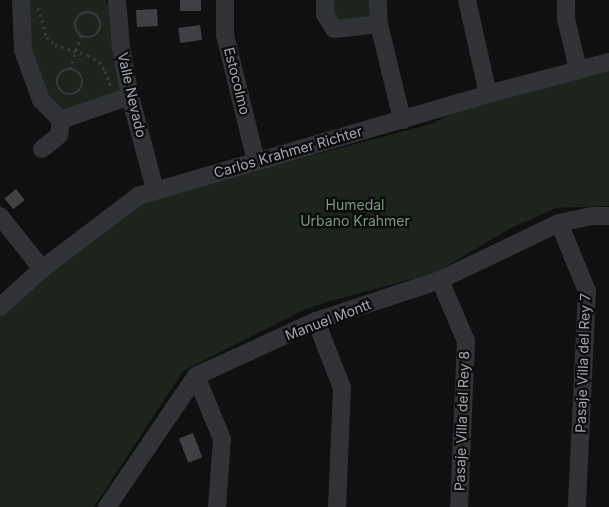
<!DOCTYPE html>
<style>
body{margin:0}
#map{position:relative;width:609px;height:507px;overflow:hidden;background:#101011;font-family:Inter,sans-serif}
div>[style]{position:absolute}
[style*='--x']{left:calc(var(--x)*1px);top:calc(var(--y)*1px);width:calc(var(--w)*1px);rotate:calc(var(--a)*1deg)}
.green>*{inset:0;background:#1d231d}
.building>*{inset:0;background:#3f4044;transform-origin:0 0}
.path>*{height:2.5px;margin-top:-1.25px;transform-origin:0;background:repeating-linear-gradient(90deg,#37393c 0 2.5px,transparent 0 6.5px)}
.path>.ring{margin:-1.25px;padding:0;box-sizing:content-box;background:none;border:2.5px solid #37393c;border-radius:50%}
.minor>*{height:18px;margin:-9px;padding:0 9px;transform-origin:9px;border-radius:9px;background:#313235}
span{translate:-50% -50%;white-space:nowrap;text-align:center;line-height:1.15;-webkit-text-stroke:4.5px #0b0b0c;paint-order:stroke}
.street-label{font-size:14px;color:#a3a6b0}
.park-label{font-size:14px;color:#7b997e}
</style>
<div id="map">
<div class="green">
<i style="clip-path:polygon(31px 0,105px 0,113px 9px,123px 86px,118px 96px,66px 111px,57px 107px,50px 101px,29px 53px,28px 5px)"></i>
<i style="clip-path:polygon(328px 0,373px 0,373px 15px,340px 23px,328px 10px)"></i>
<i style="clip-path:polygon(609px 71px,609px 206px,556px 208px,511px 228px,435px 273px,327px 302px,301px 311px,183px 371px,94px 507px,0 507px,0 316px,49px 274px,143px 200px,431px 124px,476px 102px)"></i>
</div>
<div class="building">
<i style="left:180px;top:0;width:21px;height:11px"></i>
<i style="left:157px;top:9px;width:17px;height:21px;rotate:87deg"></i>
<i style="left:200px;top:25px;width:15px;height:22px;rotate:82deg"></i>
<i style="left:16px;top:189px;width:14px;height:15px;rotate:51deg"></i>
<i style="left:193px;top:433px;width:26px;height:15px;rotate:69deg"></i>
</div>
<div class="path">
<i style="--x:38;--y:8;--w:30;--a:73"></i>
<i style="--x:47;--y:37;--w:11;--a:45"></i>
<i style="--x:55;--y:45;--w:34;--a:17"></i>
<i style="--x:88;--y:55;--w:13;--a:32"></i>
<i style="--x:99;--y:62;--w:11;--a:56"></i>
<i style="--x:105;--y:71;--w:16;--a:68"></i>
<i class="ring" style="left:75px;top:12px;width:23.5px;height:23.5px"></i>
<i style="--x:70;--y:69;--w:35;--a:-72"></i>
<i class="ring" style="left:57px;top:69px;width:23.5px;height:23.5px"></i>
</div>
<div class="minor">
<i style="--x:21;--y:0;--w:50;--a:87.7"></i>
<i style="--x:23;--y:50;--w:53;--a:70.2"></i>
<i style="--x:41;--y:100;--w:28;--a:45"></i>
<i style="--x:61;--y:120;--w:73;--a:-19.2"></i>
<i style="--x:117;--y:0;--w:48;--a:85.2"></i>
<i style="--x:121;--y:48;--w:49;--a:79.4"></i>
<i style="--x:130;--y:96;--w:96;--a:75"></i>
<i style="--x:225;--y:0;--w:35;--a:90"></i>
<i style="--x:225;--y:35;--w:130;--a:76.2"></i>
<i style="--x:325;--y:0;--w:14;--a:90"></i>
<i style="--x:325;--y:14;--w:17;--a:59"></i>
<i style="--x:334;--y:29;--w:45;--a:-6.3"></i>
<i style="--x:378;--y:0;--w:24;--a:88"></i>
<i style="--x:379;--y:24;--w:99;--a:76.5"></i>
<i style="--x:467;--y:0;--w:96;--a:77.4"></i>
<i style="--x:566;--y:0;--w:19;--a:90"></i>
<i style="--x:566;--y:19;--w:51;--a:76.5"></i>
<i style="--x:42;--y:149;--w:22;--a:-39"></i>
<i style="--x:59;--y:135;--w:15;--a:-82"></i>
<i style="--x:0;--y:216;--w:68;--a:51.6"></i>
<i style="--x:559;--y:223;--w:74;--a:67.6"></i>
<i style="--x:587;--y:291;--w:216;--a:92.7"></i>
<i style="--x:440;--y:280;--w:66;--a:66.9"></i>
<i style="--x:466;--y:341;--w:166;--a:92.4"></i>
<i style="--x:0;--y:307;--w:57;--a:-42.1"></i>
<i style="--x:42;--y:269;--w:121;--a:-37.2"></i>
<i style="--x:138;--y:196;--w:365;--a:-16.2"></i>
<i style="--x:488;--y:94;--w:125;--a:-14.8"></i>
<i style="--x:316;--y:321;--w:72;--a:68.8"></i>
<i style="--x:342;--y:388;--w:119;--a:92.4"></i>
<i style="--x:196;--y:376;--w:68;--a:67.6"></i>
<i style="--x:222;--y:439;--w:68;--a:94.2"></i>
<i style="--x:107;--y:507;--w:158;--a:-55.8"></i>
<i style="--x:196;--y:376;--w:132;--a:-24.6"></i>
<i style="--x:316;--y:321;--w:131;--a:-18.3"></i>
<i style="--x:440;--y:280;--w:132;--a:-25.6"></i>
<i style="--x:559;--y:223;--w:35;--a:-12"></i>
<i style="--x:593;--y:216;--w:16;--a:0"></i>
</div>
<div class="street-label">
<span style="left:237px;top:81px;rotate:76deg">Estocolmo</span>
<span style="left:132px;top:95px;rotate:77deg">Valle Nevado</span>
<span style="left:288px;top:152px;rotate:-16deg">Carlos Krahmer Richter</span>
<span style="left:328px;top:320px;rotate:-21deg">Manuel Montt</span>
<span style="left:583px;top:363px;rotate:-88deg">Pasaje Villa del Rey 7</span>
<span style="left:462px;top:421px;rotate:-88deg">Pasaje Villa del Rey 8</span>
</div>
<div class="park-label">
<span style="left:355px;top:213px">Humedal<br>Urbano Krahmer</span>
</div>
</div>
